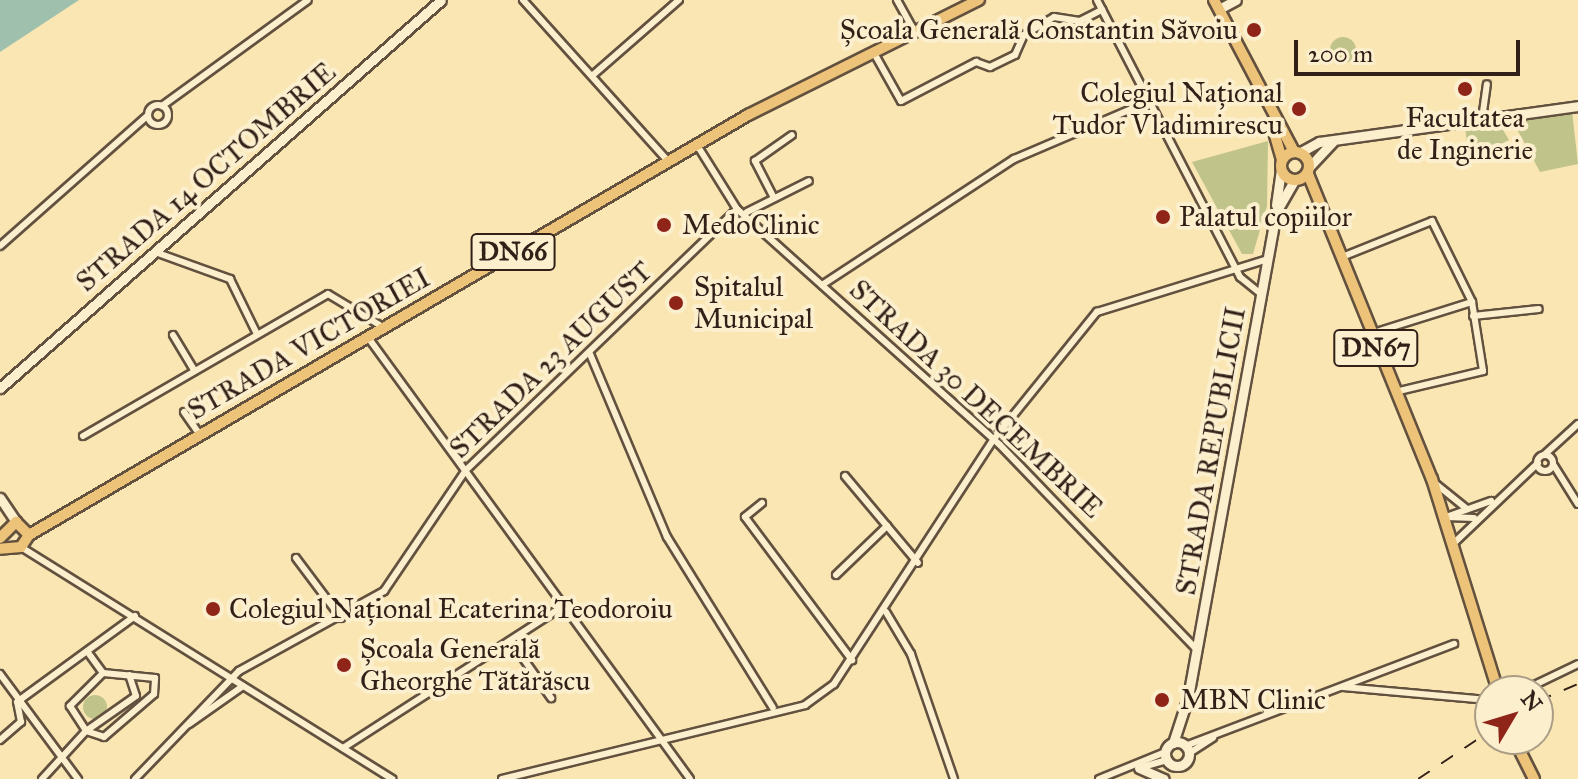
<!DOCTYPE html>
<meta charset="utf-8">
<style>
body{margin:0}
#map{position:relative;width:1578px;height:779px;overflow:hidden;background:#fae6b3;font-family:"IM FELL Great Primer",serif}
div>[style]{position:absolute}
[style*='--x']{left:calc(var(--x)*1px);top:calc(var(--y)*1px);width:calc(var(--w)*1px);rotate:calc(var(--a)*1deg)}
.green>*{inset:0;background:#c0c48b}
.round{border-radius:50%}
.water>*{inset:0;background:#9ec0ad}
.roads{filter:drop-shadow(2px 0 #63513f) drop-shadow(-2px 0 #63513f) drop-shadow(0 2px #63513f) drop-shadow(0 -2px #63513f)}
.street>*{height:6px;margin:-3px;padding:0 3px;transform-origin:3px;border-radius:3px;background:#fcefce}
.street>.ring{margin:-3px;padding:0;box-sizing:content-box;background:none;border:6px solid #fcefce;border-radius:50%}
.secondary>*{height:9px;margin:-4.5px;padding:0 4.5px;transform-origin:4.5px;border-radius:4.5px;background:#fcefce}
.secondary>.ring{margin:-4.5px;padding:0;box-sizing:content-box;background:none;border:9px solid #fcefce;border-radius:50%}
.primary>*{height:10px;margin:-5px;padding:0 5px;transform-origin:5px;border-radius:5px;background:#edc37a}
.primary>.ring{margin:-5px;padding:0;box-sizing:content-box;background:none;border:10px solid #edc37a;border-radius:50%}
.rail>*{height:2px;margin-top:-1px;transform-origin:0;background:repeating-linear-gradient(90deg,#311f18 0 14px,transparent 0 28px)}
.dots>*{width:22px;height:22px;translate:-50% -50%;box-sizing:border-box;border:4px solid #fcefce;border-radius:50%}
span{translate:-50% -50%;white-space:nowrap;text-align:center;line-height:1.15;-webkit-text-stroke:8px #fcefce;paint-order:stroke}
.shield-label span{padding:2px 6px;background:#fcefce;border:2px solid;border-radius:6px;-webkit-text-stroke-width:0}
.shield-label{font-size:26px;color:#311f18;font-weight:700}
.poi-label{font-size:28px;color:#311f18}
.right{translate:-100% -50%;text-align:right}
.left{translate:0 -50%;text-align:left}
.street-label{font-size:28px;color:#311f18}
.north{position:absolute;left:1474px;top:675px;width:80px;height:80px;box-sizing:border-box;background:#fcefce;border:2px solid #ab9c85;border-radius:50%;rotate:52deg;font-size:22px;font-weight:700;line-height:32px;text-align:center;color:#311f18}
.north::after{content:'';display:block;margin:auto;width:28px;height:36px;background:#8f2418;clip-path:polygon(50% 0,100% 100%,50% 72%,0 100%)}
.scale{position:absolute;left:1294px;top:40px;width:226px;height:36px;box-sizing:border-box;border:4px solid #311f18;border-top:0;padding-left:10px;font-size:24px;line-height:28px;white-space:nowrap;color:#311f18;-webkit-text-stroke:6px #fcefce;paint-order:stroke}
</style>
<div id="map">
<div class="green">
<i class="round" style="left:1330px;top:37px;width:26px;height:26px"></i>
<i style="clip-path:polygon(1572px 111px,1578px 164px,1540px 172px,1512px 120px)"></i>
<i style="clip-path:polygon(1499px 123px,1509px 140px,1469px 159px,1465px 127px)"></i>
<i style="clip-path:polygon(1268px 141px,1267px 206px,1253px 254px,1242px 254px,1192px 162px)"></i>
<i class="round" style="left:83px;top:695px;width:24px;height:24px"></i>
</div>
<div class="water">
<i style="clip-path:polygon(0 0,79px 0,0 52px)"></i>
</div>
<div class="roads">
<div class="street">
<i style="--x:523;--y:0;--w:218;--a:48"></i>
<i style="--x:897;--y:0;--w:37;--a:61"></i>
<i style="--x:1097;--y:0;--w:312;--a:62.7"></i>
<i style="--x:1240;--y:277;--w:27;--a:39"></i>
<i style="--x:874;--y:53;--w:55;--a:60.6"></i>
<i style="--x:901;--y:101;--w:85;--a:-27.5"></i>
<i style="--x:976;--y:62;--w:15;--a:20"></i>
<i style="--x:990;--y:67;--w:28;--a:-26"></i>
<i style="--x:1015;--y:55;--w:22;--a:-66"></i>
<i style="--x:1024;--y:35;--w:35;--a:-31"></i>
<i style="--x:1054;--y:17;--w:26;--a:9"></i>
<i style="--x:1080;--y:21;--w:25;--a:-27"></i>
<i style="--x:593;--y:75;--w:114;--a:-41.1"></i>
<i class="ring" style="left:148px;top:105px;width:14px;height:14px"></i>
<i style="--x:162;--y:106;--w:180;--a:-36"></i>
<i style="--x:1482;--y:119;--w:35;--a:-82"></i>
<i style="--x:697;--y:145;--w:75;--a:58"></i>
<i style="--x:737;--y:209;--w:353;--a:41.9"></i>
<i style="--x:1000;--y:445;--w:284;--a:46.1"></i>
<i style="--x:774;--y:198;--w:42;--a:-117.2"></i>
<i style="--x:755;--y:161;--w:45;--a:-35.1"></i>
<i style="--x:747;--y:212;--w:69;--a:-26.6"></i>
<i style="--x:0;--y:246;--w:196;--a:-41.5"></i>
<i style="--x:155;--y:252;--w:80;--a:19.8"></i>
<i style="--x:230;--y:279;--w:61;--a:63.9"></i>
<i style="--x:1342;--y:257;--w:97;--a:-21.8"></i>
<i style="--x:1432;--y:221;--w:90;--a:63.7"></i>
<i style="--x:1472;--y:302;--w:70;--a:80.9"></i>
<i style="--x:1483;--y:371;--w:90;--a:166.6"></i>
<i style="--x:822;--y:285;--w:230;--a:-33.3"></i>
<i style="--x:1014;--y:159;--w:150;--a:-23.1"></i>
<i style="--x:1473;--y:316;--w:66;--a:-6.1"></i>
<i style="--x:1373;--y:333;--w:104;--a:-17.4"></i>
<i style="--x:173;--y:335;--w:41;--a:59"></i>
<i style="--x:367;--y:336;--w:548;--a:53.9"></i>
<i style="--x:590;--y:354;--w:199;--a:67.2"></i>
<i style="--x:667;--y:537;--w:201;--a:58.2"></i>
<i style="--x:184;--y:412;--w:28;--a:55"></i>
<i style="--x:83;--y:436;--w:283;--a:-30.1"></i>
<i style="--x:328;--y:294;--w:64;--a:31"></i>
<i style="--x:1544;--y:455;--w:46;--a:-42.4"></i>
<i class="ring" style="left:1537px;top:455px;width:10px;height:10px"></i>
<i style="--x:1553;--y:464;--w:47;--a:58"></i>
<i style="--x:845;--y:476;--w:65;--a:50"></i>
<i style="--x:1436;--y:484;--w:40;--a:39"></i>
<i style="--x:762;--y:503;--w:22;--a:141"></i>
<i style="--x:745;--y:517;--w:179;--a:53.2"></i>
<i style="--x:1446;--y:517;--w:48;--a:-19.6"></i>
<i style="--x:1446;--y:517;--w:28;--a:2"></i>
<i style="--x:1454;--y:543;--w:116;--a:-43.6"></i>
<i style="--x:21;--y:547;--w:438;--a:32"></i>
<i style="--x:296;--y:558;--w:75;--a:53.1"></i>
<i style="--x:836;--y:575;--w:71;--a:-43.9"></i>
<i style="--x:887;--y:526;--w:48;--a:50"></i>
<i style="--x:886;--y:612;--w:49;--a:59.2"></i>
<i style="--x:911;--y:654;--w:132;--a:71"></i>
<i style="--x:511;--y:641;--w:70;--a:54.9"></i>
<i style="--x:103;--y:673;--w:47;--a:135"></i>
<i style="--x:70;--y:706;--w:30;--a:57"></i>
<i style="--x:86;--y:731;--w:61;--a:-35"></i>
<i style="--x:136;--y:696;--w:22;--a:-108"></i>
<i style="--x:0;--y:674;--w:131;--a:53.4"></i>
<i style="--x:1343;--y:687;--w:148;--a:5.1"></i>
<i style="--x:1522;--y:691;--w:62;--a:-25.7"></i>
<i style="--x:189;--y:724;--w:66;--a:-35.1"></i>
<i style="--x:0;--y:740;--w:28;--a:-41"></i>
<i style="--x:21;--y:722;--w:20;--a:-101"></i>
<i style="--x:17;--y:702;--w:146;--a:-36.1"></i>
<i style="--x:1185;--y:746;--w:288;--a:-20.8"></i>
<i style="--x:343;--y:748;--w:264;--a:-32.8"></i>
<i style="--x:1188;--y:754;--w:30;--a:-33"></i>
<i style="--x:1139;--y:768;--w:29;--a:-16"></i>
<i style="--x:42;--y:779;--w:65;--a:-47.5"></i>
<i style="--x:86;--y:731;--w:19;--a:18"></i>
<i style="--x:104;--y:737;--w:66;--a:-40.7"></i>
<i style="--x:154;--y:694;--w:16;--a:-86"></i>
<i style="--x:155;--y:678;--w:52;--a:-174.5"></i>
<i style="--x:103;--y:673;--w:27;--a:-126"></i>
<i style="--x:135;--y:779;--w:150;--a:-46.1"></i>
<i style="--x:239;--y:671;--w:166;--a:-28.9"></i>
<i style="--x:384;--y:591;--w:146;--a:-55.9"></i>
<i style="--x:466;--y:470;--w:376;--a:-43.9"></i>
<i style="--x:502;--y:779;--w:312;--a:-13.7"></i>
<i style="--x:805;--y:705;--w:36;--a:-36"></i>
<i style="--x:834;--y:684;--w:293;--a:-56.9"></i>
<i style="--x:994;--y:439;--w:164;--a:-51"></i>
<i style="--x:1097;--y:312;--w:179;--a:-17.2"></i>
<i style="--x:1099;--y:779;--w:71;--a:-22.2"></i>
</div>
<div class="secondary">
<i style="--x:1219;--y:9;--w:19;--a:-28"></i>
<i style="--x:1299;--y:153;--w:23;--a:-29"></i>
<i style="--x:1319;--y:142;--w:261;--a:-7.9"></i>
<i style="--x:1310;--y:166;--w:33;--a:-47"></i>
<i style="--x:1276;--y:205;--w:36;--a:-82"></i>
<i style="--x:0;--y:388;--w:587;--a:-41.34"></i>
<i style="--x:0;--y:498;--w:29;--a:56"></i>
<i class="ring" style="left:1165px;top:742px;width:15px;height:15px"></i>
<i style="--x:1173;--y:743;--w:48;--a:-71.9"></i>
<i style="--x:1188;--y:697;--w:493;--a:-79.7"></i>
<i style="--x:1276;--y:212;--w:36;--a:-60"></i>
<i style="--x:1139;--y:768;--w:27;--a:24"></i>
</div>
<div class="primary">
<i style="--x:1214;--y:0;--w:172;--a:62.2"></i>
<i style="--x:1272;--y:125;--w:36;--a:74"></i>
<i class="ring" style="left:1281px;top:152px;width:18px;height:18px"></i>
<i style="--x:1308;--y:174;--w:329;--a:67.9"></i>
<i style="--x:1432;--y:479;--w:222;--a:72.7"></i>
<i style="--x:29;--y:535;--w:833;--a:-30.29"></i>
<i style="--x:748;--y:115;--w:258;--a:-26.5"></i>
<i style="--x:0;--y:538;--w:23;--a:-45"></i>
<i style="--x:16;--y:522;--w:18;--a:45"></i>
<i style="--x:29;--y:535;--w:14;--a:124"></i>
<i style="--x:21;--y:547;--w:21;--a:175"></i>
<i style="--x:1514;--y:739;--w:45;--a:63.4"></i>
</div>
</div>
<div class="rail">
<i style="--x:1538;--y:701;--w:43;--a:-23"></i>
<i style="--x:1418;--y:779;--w:87;--a:-33.7"></i>
</div>
<div class="dots">
<i style="left:1254px;top:30px;background:#8f2418"></i>
<i style="left:1465px;top:89px;background:#8f2418"></i>
<i style="left:1299px;top:109px;background:#8f2418"></i>
<i style="left:1163px;top:217px;background:#8f2418"></i>
<i style="left:664px;top:225px;background:#8f2418"></i>
<i style="left:676px;top:303px;background:#8f2418"></i>
<i style="left:213px;top:609px;background:#8f2418"></i>
<i style="left:344px;top:665px;background:#8f2418"></i>
<i style="left:1162px;top:700px;background:#8f2418"></i>
</div>
<div class="shield-label">
<span style="left:513px;top:252px">DN66</span>
<span style="left:1376px;top:348px">DN67</span>
</div>
<div class="poi-label">
<span class="right" style="left:1238px;top:30px">Școala Generală Constantin Săvoiu</span>
<span class="right" style="left:1283px;top:109px">Colegiul Național<br>Tudor Vladimirescu</span>
<span style="left:1465px;top:134px">Facultatea<br>de Inginerie</span>
<span class="left" style="left:1179px;top:217px">Palatul copiilor</span>
<span class="left" style="left:682px;top:225px">MedoClinic</span>
<span class="left" style="left:694px;top:303px">Spitalul<br>Municipal</span>
<span class="left" style="left:229px;top:609px">Colegiul Național Ecaterina Teodoroiu</span>
<span class="left" style="left:360px;top:665px">Școala Generală<br>Gheorghe Tătărăscu</span>
<span class="left" style="left:1180px;top:700px">MBN Clinic</span>
</div>
<div class="street-label">
<span style="left:206px;top:177px;rotate:-41deg">STRADA 14 OCTOMBRIE</span>
<span style="left:309px;top:344px;rotate:-30deg">STRADA VICTORIEI</span>
<span style="left:551px;top:360px;rotate:-44deg">STRADA 23 AUGUST</span>
<span style="left:976px;top:399px;rotate:43deg">STRADA 30 DECEMBRIE</span>
<span style="left:1211px;top:451px;rotate:-80deg">STRADA REPUBLICII</span>
</div>
<div class="north">N</div>
<div class="scale">200 m</div>
</div>
